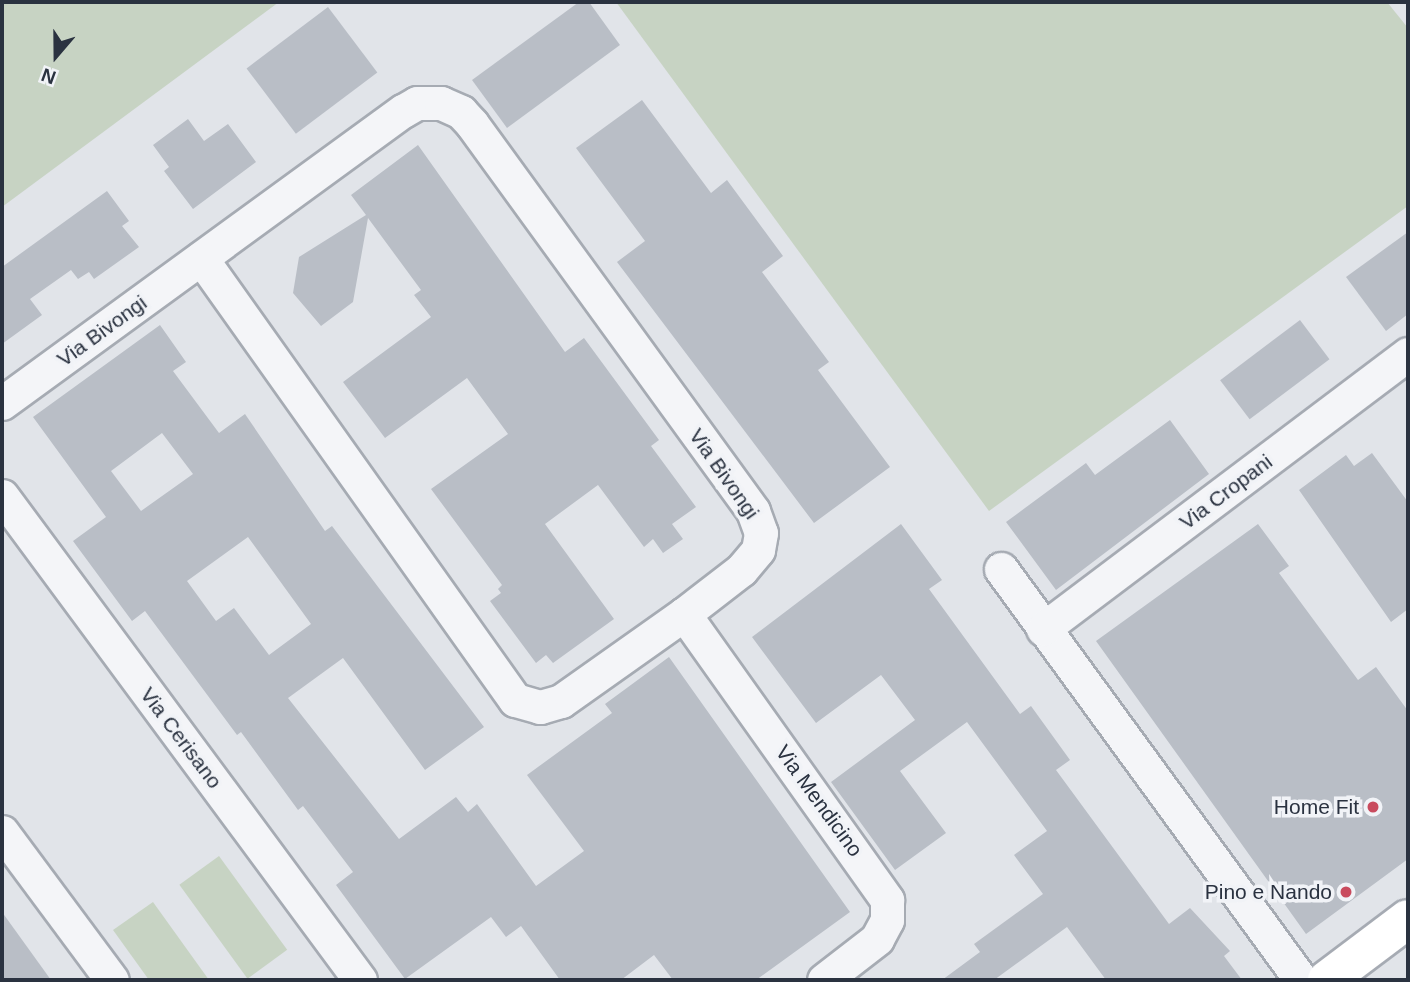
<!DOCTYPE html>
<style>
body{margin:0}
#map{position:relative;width:1410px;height:982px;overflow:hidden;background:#e1e4e9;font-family:Helvetica,sans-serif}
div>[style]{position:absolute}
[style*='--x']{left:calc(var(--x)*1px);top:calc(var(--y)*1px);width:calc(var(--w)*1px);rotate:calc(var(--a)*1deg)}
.green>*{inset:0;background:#c7d3c3;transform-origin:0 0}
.building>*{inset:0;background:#b9bec6;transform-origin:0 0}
.roads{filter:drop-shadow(2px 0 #a6abb3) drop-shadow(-2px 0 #a6abb3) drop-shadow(0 2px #a6abb3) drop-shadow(0 -2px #a6abb3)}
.street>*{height:33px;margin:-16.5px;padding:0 16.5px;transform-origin:16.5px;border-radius:16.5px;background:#f4f5f8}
.secondary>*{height:38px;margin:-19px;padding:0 19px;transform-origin:19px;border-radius:19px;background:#fff}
.dots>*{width:19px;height:19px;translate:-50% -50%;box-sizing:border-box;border:4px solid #f1f3f7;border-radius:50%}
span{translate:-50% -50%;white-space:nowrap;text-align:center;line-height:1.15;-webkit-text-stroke:7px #f1f3f7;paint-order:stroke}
.street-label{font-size:21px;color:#2a3240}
.poi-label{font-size:21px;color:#2a3240}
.right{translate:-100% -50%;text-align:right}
.frame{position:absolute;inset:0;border:4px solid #2a3240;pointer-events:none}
.north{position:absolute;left:21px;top:21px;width:70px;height:70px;-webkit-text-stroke:5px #f1f3f7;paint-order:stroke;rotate:200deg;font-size:19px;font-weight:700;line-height:28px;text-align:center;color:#2a3240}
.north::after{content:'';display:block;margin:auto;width:24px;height:32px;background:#2a3240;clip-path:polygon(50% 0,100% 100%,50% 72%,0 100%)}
</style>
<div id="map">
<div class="green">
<i style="clip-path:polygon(2px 2px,279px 2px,2px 207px)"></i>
<i style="clip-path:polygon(616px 2px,1387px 2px,1408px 28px,1408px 206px,989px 511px)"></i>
<i style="left:219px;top:856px;width:116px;height:49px;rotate:54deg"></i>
<i style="clip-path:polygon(153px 902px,209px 980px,149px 980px,113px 930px)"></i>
</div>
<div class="building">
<i style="clip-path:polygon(579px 2px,589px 2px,620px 45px,507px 128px,472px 80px)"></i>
<i style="left:328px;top:7px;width:82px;height:102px;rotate:53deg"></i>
<i style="clip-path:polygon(642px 100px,711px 193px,727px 180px,783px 256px,762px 272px,829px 362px,818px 370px,890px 467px,814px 523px,617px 262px,645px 241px,576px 148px)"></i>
<i style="clip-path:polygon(188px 119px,204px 141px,228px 124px,256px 162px,193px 209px,164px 171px,169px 167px,153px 145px)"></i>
<i style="clip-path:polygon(418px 145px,565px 352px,584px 338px,659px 440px,651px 446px,696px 507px,672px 524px,683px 539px,663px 553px,653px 539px,644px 547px,598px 485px,545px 524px,614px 619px,553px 663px,546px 655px,536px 663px,490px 601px,501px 593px,498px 589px,502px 585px,431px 489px,508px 434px,467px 378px,385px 438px,343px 382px,431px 317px,414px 295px,421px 290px,368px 218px,353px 302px,321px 326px,293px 293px,299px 257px,366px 215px,351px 195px)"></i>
<i style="clip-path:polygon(107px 191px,129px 221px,122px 226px,139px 247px,94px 279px,89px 272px,78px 279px,71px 270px,30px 299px,42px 315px,2px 344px,2px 267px)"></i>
<i style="clip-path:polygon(1408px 232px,1408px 314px,1386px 331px,1346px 277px)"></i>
<i style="left:1300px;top:320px;width:49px;height:100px;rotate:53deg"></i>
<i style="clip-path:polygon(evenodd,160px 325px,186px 362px,173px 371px,219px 433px,245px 414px,325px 531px,332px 526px,484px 727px,425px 770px,343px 658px,288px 698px,399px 839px,456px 797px,468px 812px,477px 804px,536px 886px,584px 851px,527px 775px,612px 713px,605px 704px,669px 657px,850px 912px,756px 980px,673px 980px,654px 955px,621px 980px,560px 980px,521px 926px,506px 937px,491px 917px,405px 979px,336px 885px,353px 872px,303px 806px,298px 810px,241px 732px,237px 735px,145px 611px,132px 621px,73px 541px,106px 517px,33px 417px,160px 325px,162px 433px,193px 474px,141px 511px,111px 471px,162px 433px,160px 325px,248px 537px,311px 624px,269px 655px,234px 608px,216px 621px,187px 581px,248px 537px)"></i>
<i style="clip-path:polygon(1170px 420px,1209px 474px,1056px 590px,1006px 522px,1086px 463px,1095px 475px)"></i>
<i style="clip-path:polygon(1372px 453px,1408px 502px,1408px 609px,1391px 622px,1299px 490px,1346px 455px,1354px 466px)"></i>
<i style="clip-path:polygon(901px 524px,942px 580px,929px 589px,1020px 714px,1031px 706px,1070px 760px,1056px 770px,1169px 924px,1190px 908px,1230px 951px,1224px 956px,1242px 980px,1106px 980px,1067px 927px,994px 980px,942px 980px,980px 952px,974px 944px,1043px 894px,1014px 855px,1047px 831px,967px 722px,900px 771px,946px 833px,895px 870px,831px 782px,915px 720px,881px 675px,816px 723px,752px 637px)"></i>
<i style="clip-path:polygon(1258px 524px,1289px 566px,1279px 573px,1358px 680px,1376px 667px,1408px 711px,1408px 859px,1306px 934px,1096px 641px)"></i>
<i style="clip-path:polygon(2px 912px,51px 980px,2px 980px)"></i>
</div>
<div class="roads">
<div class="street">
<i style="--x:2;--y:403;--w:496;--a:-36.1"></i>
<i style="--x:403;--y:111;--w:16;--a:-30"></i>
<i style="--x:417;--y:103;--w:24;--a:0"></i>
<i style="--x:441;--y:103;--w:22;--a:24"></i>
<i style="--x:461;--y:112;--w:16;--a:47"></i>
<i style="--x:472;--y:124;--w:478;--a:54"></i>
<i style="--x:753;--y:511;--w:23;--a:70"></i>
<i style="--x:761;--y:533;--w:17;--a:100"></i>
<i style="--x:758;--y:550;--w:26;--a:130"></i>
<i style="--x:741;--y:570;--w:72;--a:142.3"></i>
<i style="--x:684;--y:614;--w:151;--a:144.7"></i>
<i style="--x:561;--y:701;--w:22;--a:164"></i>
<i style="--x:540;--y:707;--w:26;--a:-164"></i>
<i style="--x:515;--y:700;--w:542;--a:-125.39"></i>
<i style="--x:2;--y:496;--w:602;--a:53.51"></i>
<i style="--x:1001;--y:569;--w:509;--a:53.87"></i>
<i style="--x:684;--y:614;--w:351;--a:54.6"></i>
<i style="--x:887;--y:900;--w:20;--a:90"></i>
<i style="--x:887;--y:920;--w:21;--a:118"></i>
<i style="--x:877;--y:939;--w:67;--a:142.3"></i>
<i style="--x:1043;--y:629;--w:457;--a:-37"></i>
<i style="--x:2;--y:832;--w:184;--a:53.4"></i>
</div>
<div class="secondary">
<i style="--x:1327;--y:980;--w:101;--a:-37"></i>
</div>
</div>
<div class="dots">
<i style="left:1373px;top:807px;background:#c94b5e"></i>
<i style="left:1346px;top:892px;background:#c94b5e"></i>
</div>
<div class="street-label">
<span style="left:102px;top:331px;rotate:-36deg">Via Bivongi</span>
<span style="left:724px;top:474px;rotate:55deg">Via Bivongi</span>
<span style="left:1226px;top:492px;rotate:-37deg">Via Cropani</span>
<span style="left:181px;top:738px;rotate:53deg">Via Cerisano</span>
<span style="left:819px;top:801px;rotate:54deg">Via Mendicino</span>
</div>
<div class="poi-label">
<span class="right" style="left:1359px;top:807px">Home Fit</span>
<span class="right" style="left:1332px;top:892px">Pino e Nando</span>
</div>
<div class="frame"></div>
<div class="north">N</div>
</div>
